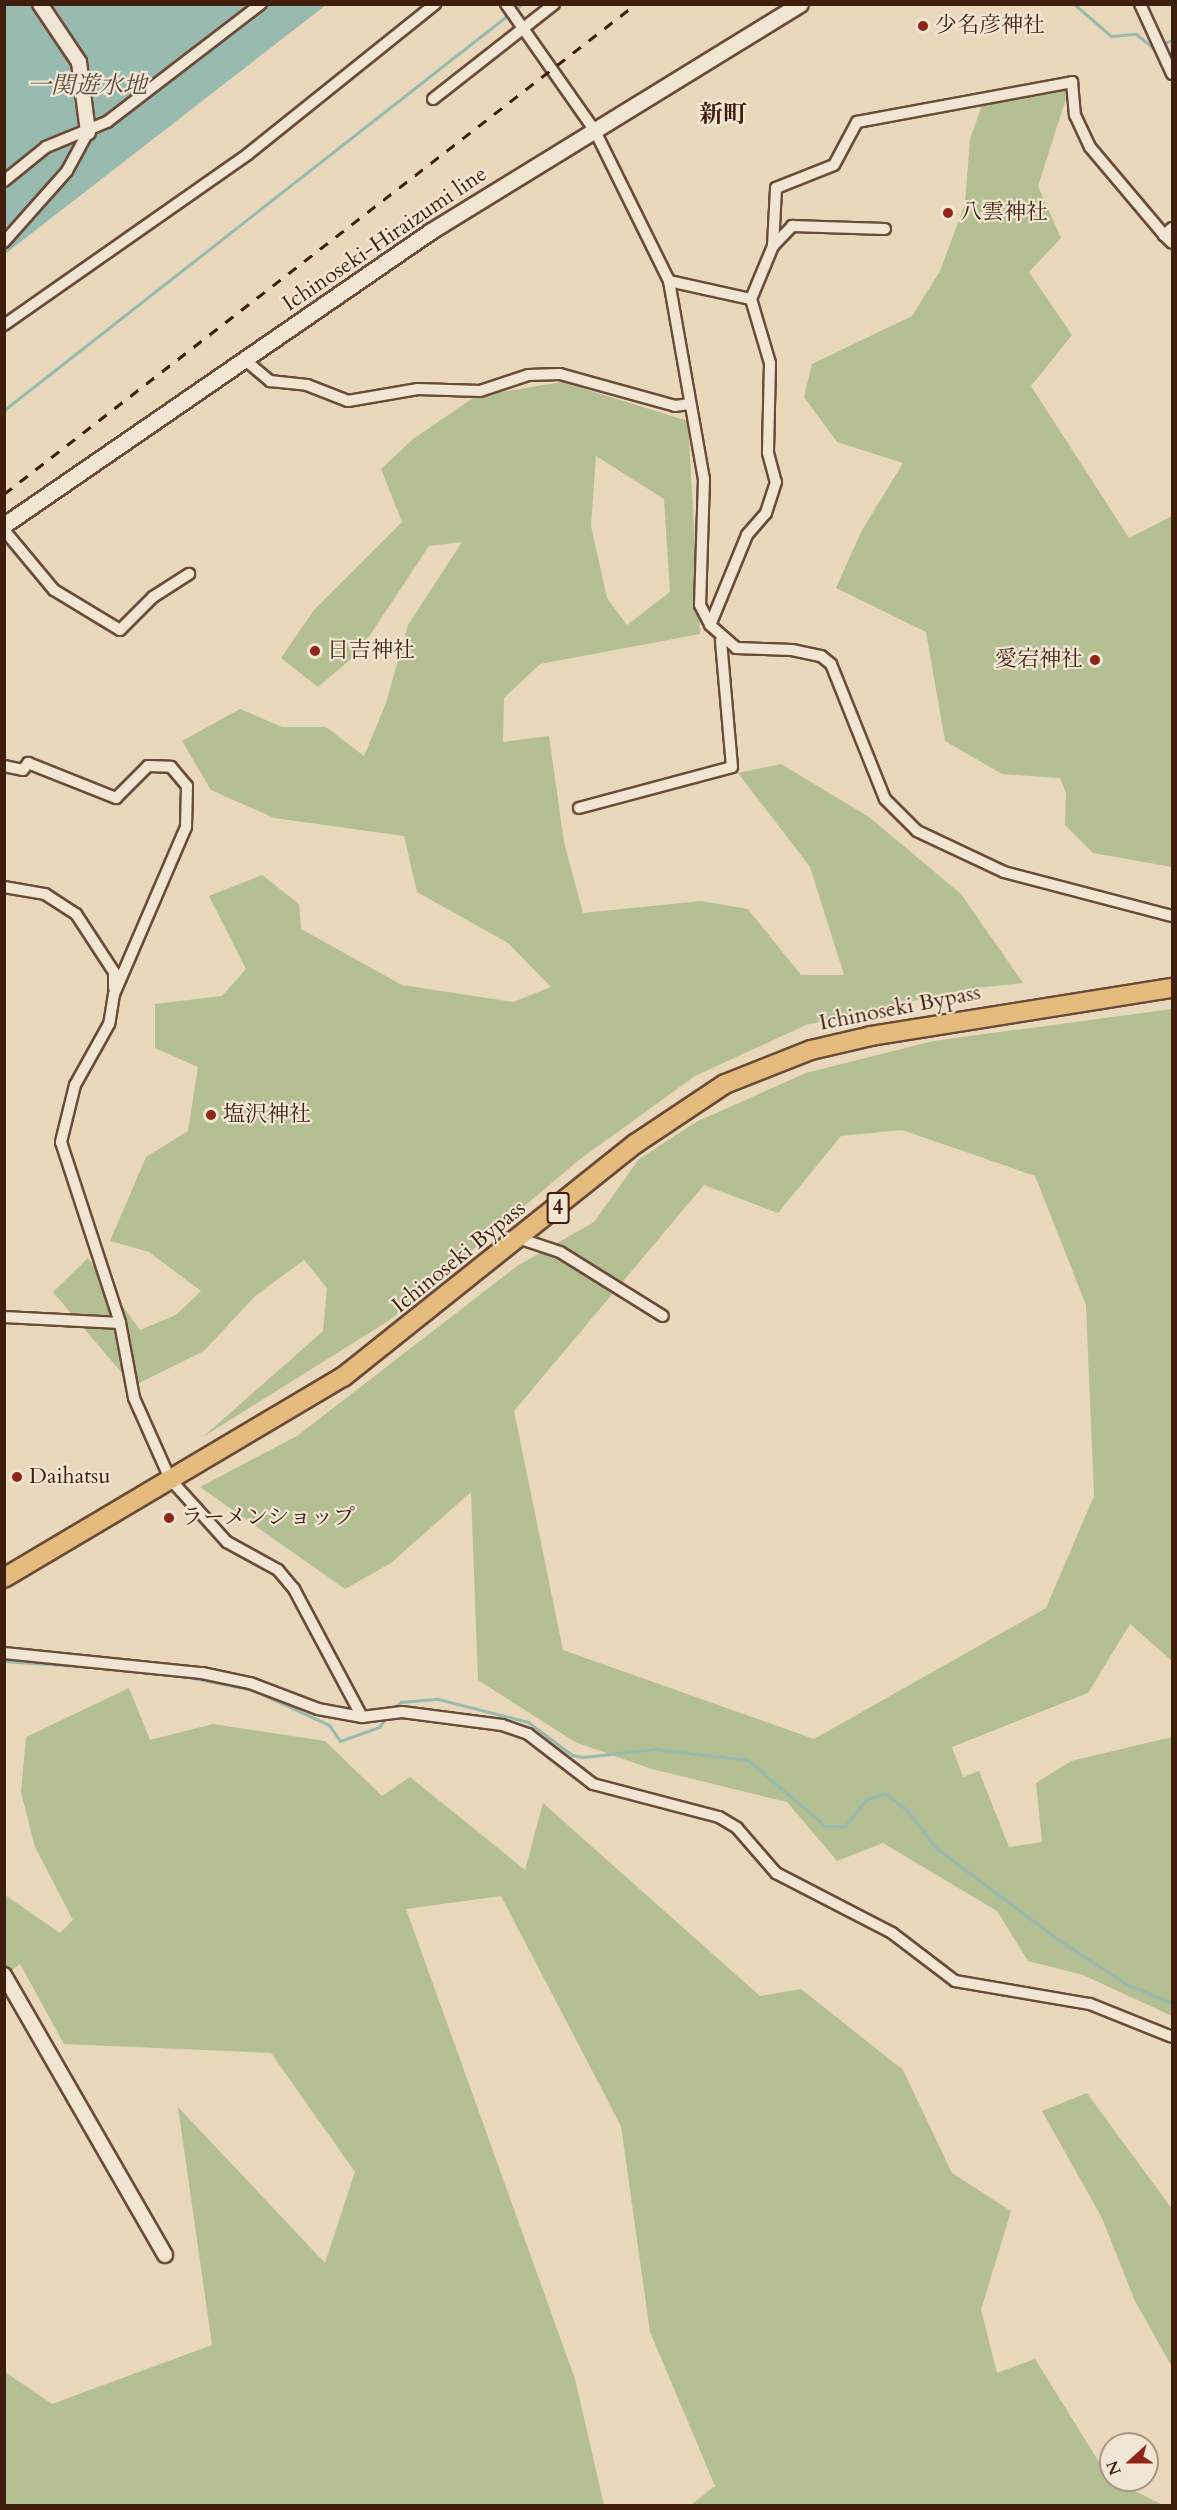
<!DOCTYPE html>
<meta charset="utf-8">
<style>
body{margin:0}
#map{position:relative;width:1177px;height:2510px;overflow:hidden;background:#ead8bc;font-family:Cardo,"Noto Serif JP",serif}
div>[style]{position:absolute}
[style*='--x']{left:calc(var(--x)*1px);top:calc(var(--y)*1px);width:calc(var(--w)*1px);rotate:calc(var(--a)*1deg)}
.green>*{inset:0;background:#b4bf93}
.water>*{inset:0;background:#98baaf}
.stream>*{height:3px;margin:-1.5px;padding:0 1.5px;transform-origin:1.5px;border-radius:1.5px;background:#98baaf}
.roads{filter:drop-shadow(2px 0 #6a4c39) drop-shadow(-2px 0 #6a4c39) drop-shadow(0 2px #6a4c39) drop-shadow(0 -2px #6a4c39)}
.minor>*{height:10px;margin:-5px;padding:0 5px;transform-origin:5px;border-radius:5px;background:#f1e6d3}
.tertiary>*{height:14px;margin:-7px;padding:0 7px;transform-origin:7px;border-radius:7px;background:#f1e6d3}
.secondary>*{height:15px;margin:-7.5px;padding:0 7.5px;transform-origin:7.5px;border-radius:7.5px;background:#f1e6d3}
.trunk>*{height:18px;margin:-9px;padding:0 9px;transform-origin:9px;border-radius:9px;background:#e5bc7e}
.rail>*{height:3px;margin-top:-1.5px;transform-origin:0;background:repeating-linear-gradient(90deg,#401e0d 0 10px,transparent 0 20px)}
.dots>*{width:16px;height:16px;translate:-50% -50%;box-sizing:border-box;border:3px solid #f1e6d3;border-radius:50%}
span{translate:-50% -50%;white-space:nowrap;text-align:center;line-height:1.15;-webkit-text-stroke:4.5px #f1e6d3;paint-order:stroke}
.shield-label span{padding:2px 4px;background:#f1e6d3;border:2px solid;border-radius:4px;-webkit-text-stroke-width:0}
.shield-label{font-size:21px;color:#401e0d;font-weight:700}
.poi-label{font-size:22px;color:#401e0d}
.left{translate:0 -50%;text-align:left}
.right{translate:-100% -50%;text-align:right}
.street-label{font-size:22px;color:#401e0d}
.water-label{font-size:24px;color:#5a4d3e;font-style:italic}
.neighbourhood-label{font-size:24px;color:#401e0d;font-weight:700}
.frame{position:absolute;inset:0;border:6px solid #401e0d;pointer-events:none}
.north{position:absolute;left:1099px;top:2432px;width:60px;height:60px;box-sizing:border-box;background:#f1e6d3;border:2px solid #aa9684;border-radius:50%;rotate:249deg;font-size:16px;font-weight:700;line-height:24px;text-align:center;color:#401e0d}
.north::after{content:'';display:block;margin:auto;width:21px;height:27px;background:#8f2418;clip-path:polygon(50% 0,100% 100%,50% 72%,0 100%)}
</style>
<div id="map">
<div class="green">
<i style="clip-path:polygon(1069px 89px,1038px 186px,1061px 238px,1029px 272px,1072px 335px,1031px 386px,1129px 538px,1172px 516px,1172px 867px,1093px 853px,1065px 825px,1066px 793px,1060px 778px,1002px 774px,945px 741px,926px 632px,836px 588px,861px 532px,903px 463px,837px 442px,804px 397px,812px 364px,912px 316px,940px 271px,965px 204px,970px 139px,987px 91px)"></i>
<i style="clip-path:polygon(evenodd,562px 382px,688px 421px,700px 634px,540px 664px,504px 698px,503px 742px,549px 736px,564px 842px,583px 913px,701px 901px,748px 909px,801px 975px,844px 975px,810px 867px,738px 773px,781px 764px,869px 817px,961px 894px,1023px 983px,967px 989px,806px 1025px,695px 1076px,579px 1160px,390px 1320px,203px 1437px,323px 1331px,327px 1288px,304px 1260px,255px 1296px,204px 1351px,133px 1386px,53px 1292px,88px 1258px,140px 1330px,176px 1315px,201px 1291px,149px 1252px,110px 1241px,146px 1157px,188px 1131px,198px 1067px,155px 1048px,155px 1004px,222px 996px,246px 969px,209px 896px,262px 875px,299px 904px,301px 929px,402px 985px,513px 1002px,551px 987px,508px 943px,417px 892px,404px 836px,274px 818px,211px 790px,182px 741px,240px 709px,282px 727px,326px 727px,364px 756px,386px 703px,408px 625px,462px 542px,429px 546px,358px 653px,318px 687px,281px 658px,314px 610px,402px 522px,381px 469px,413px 439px,476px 396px,562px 382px,596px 456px,664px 499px,670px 592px,627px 625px,607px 598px,591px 526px,596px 456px)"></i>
<i style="clip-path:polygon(evenodd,1172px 1009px,1172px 1661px,1130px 1624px,1088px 1693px,952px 1747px,963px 1777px,979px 1771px,1009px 1847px,1042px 1842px,1036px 1783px,1071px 1761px,1172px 1737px,1172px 2016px,1083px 1975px,1028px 1961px,997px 1911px,883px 1843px,837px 1861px,787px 1802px,652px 1769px,575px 1742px,478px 1680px,471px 1492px,391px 1563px,345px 1589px,200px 1487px,297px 1436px,517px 1266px,594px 1222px,639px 1159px,696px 1122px,806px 1073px,933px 1041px,1172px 1009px,902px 1130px,1035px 1176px,1086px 1305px,1094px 1496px,1046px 1608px,814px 1739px,563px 1650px,514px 1411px,704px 1185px,778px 1213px,841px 1136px,902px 1130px)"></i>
<i style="clip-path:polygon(129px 1688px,150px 1740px,213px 1724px,325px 1741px,382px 1796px,410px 1777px,525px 1870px,543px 1803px,760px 1996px,801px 1989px,903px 2070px,952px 2173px,1011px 2211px,981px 2310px,997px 2373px,1035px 2359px,1109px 2478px,1163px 2505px,691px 2505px,715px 2486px,650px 2332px,621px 2126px,501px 1896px,406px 1909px,575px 2379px,604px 2505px,5px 2505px,5px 2372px,52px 2404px,212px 2345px,178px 2107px,325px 2263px,355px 2172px,271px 2053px,64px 2044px,20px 1964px,5px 1976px,5px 1895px,60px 1933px,73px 1920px,35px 1847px,21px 1792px,26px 1737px)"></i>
<i style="clip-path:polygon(1087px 2093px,1172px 2209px,1172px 2367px,1135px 2301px,1102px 2218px,1042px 2111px)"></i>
</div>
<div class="water">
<i style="clip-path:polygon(5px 5px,326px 5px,5px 254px)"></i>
</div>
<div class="stream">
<i style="--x:1074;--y:4;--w:49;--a:40.9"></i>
<i style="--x:1111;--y:36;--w:25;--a:-5"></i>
<i style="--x:1136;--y:34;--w:22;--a:39"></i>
<i style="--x:1153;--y:48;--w:21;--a:-23"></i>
<i style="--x:4;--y:410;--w:658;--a:-38.09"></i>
<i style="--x:4;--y:1661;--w:101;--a:4"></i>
<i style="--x:183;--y:1676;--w:71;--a:11.3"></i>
<i style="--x:253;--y:1690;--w:84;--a:24.7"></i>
<i style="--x:329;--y:1725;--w:19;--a:55"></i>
<i style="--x:340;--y:1741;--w:41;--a:-19.7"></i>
<i style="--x:379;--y:1727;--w:11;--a:-52"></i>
<i style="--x:391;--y:1710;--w:13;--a:-39"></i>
<i style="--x:401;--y:1702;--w:37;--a:-5"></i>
<i style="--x:438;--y:1699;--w:93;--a:14.3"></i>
<i style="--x:528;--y:1722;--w:55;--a:36.9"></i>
<i style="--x:572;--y:1755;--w:11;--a:10"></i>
<i style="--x:583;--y:1757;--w:72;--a:-6.3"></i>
<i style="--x:655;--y:1749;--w:94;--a:6.7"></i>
<i style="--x:748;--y:1760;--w:101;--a:40.6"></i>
<i style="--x:825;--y:1826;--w:20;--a:0"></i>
<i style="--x:845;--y:1826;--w:35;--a:-51"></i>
<i style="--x:867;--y:1799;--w:19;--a:-18"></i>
<i style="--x:885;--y:1793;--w:28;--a:38"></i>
<i style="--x:907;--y:1810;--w:48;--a:52.7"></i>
<i style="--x:936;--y:1848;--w:150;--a:36.9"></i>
<i style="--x:1056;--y:1938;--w:84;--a:33.3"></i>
<i style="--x:1126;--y:1984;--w:50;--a:22.4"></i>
</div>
<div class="roads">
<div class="minor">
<i style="--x:506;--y:4;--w:155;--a:55"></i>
<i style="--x:595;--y:131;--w:167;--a:63.7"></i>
<i style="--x:669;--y:281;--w:201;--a:80"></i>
<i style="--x:704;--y:479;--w:126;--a:91.8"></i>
<i style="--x:700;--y:605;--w:22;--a:63"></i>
<i style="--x:710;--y:625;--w:35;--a:41"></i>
<i style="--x:736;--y:648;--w:56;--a:2"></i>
<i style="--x:792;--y:650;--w:30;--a:12"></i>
<i style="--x:821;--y:656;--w:13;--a:39"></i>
<i style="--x:831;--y:664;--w:145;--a:68.2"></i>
<i style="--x:885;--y:799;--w:45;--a:45"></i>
<i style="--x:917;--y:831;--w:96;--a:25.2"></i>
<i style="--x:1004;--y:872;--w:174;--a:14.7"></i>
<i style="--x:1140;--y:4;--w:77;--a:65.4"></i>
<i style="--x:433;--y:99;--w:154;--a:-38.1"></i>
<i style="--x:4;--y:181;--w:54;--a:-39"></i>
<i style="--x:46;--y:147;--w:66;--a:-22.3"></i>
<i style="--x:107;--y:122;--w:194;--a:-37.5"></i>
<i style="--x:1172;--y:228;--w:11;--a:139"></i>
<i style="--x:1164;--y:235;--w:11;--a:45"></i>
<i style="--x:4;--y:242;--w:95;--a:-48.4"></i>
<i style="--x:67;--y:171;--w:44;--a:-61.7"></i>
<i style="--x:773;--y:246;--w:28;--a:-46"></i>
<i style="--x:792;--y:226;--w:93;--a:1.8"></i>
<i style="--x:669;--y:281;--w:84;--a:12.4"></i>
<i style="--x:751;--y:299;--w:67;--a:73.5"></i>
<i style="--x:770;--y:363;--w:90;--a:91.3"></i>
<i style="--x:768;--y:453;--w:30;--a:75"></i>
<i style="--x:776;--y:482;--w:33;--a:108"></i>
<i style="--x:766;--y:513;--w:29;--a:131"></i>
<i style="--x:747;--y:535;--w:97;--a:112.3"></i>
<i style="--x:751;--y:299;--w:57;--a:-67.5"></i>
<i style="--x:773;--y:246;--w:58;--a:-87"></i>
<i style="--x:776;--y:188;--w:62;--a:-21.6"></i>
<i style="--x:834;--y:165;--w:49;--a:-61.9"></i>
<i style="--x:857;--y:122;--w:219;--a:-10.5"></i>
<i style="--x:1072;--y:82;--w:33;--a:85"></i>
<i style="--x:1075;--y:115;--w:35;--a:65"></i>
<i style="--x:1090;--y:147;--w:115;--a:49.9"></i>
<i style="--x:4;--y:325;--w:298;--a:-35"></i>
<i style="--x:248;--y:154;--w:240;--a:-38.7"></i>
<i style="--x:245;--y:360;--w:33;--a:40"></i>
<i style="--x:270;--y:381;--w:37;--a:6"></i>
<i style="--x:307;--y:385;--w:44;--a:21.3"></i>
<i style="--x:348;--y:401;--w:71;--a:-9.7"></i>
<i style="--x:418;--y:389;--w:62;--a:1.8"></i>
<i style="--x:480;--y:391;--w:51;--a:-18.4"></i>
<i style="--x:528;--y:375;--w:32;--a:-2"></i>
<i style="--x:560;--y:374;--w:119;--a:15.5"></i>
<i style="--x:675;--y:406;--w:15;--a:-8"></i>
<i style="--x:4;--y:530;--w:78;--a:50.2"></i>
<i style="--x:54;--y:590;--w:77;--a:31.2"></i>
<i style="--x:120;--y:630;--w:47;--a:-45"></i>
<i style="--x:153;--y:597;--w:43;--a:-32.6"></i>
<i style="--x:4;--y:766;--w:19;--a:12"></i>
<i style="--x:23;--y:770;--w:9;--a:-54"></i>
<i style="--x:28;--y:763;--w:95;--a:21.7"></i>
<i style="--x:116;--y:798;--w:45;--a:-45"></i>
<i style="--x:148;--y:766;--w:23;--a:2"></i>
<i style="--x:171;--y:767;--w:25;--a:50"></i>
<i style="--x:187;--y:786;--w:41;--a:91.4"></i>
<i style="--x:186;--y:827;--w:182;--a:113.3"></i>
<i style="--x:114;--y:994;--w:30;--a:99"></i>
<i style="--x:109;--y:1024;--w:70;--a:119.1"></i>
<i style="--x:75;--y:1085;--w:59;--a:103.8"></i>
<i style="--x:61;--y:1142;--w:190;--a:71.9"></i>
<i style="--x:120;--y:1323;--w:76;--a:79.4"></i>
<i style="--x:134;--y:1398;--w:89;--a:66"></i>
<i style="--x:170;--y:1479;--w:85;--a:47.9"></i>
<i style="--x:227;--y:1542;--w:58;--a:28.8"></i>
<i style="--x:278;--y:1570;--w:25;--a:50"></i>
<i style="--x:294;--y:1589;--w:145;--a:62"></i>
<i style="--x:579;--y:808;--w:158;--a:-15"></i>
<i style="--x:732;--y:767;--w:127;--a:-95"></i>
<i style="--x:4;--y:887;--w:42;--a:9.7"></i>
<i style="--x:45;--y:894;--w:37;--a:33"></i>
<i style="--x:76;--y:914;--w:69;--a:56.8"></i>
<i style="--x:114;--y:972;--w:16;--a:90"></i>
<i style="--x:521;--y:1239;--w:41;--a:18.4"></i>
<i style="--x:560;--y:1252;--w:121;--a:31.9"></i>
<i style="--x:4;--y:1317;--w:116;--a:3"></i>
<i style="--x:4;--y:1653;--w:199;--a:5.8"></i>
<i style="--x:202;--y:1673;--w:49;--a:11.8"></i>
<i style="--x:250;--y:1683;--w:73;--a:20.9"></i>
<i style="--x:318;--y:1709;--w:45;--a:10.3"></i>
<i style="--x:362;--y:1717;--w:40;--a:-7.1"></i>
<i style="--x:402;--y:1712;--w:101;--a:7.4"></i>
<i style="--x:502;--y:1725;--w:28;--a:19"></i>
<i style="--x:528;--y:1734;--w:82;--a:37.6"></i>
<i style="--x:593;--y:1784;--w:130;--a:14.7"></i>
<i style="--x:719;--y:1817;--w:21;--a:31"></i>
<i style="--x:737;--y:1828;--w:60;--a:49.1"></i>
<i style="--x:776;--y:1873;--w:131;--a:27.3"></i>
<i style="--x:892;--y:1933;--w:79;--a:37.3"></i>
<i style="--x:955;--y:1981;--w:137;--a:9.7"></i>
<i style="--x:1090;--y:2004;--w:88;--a:21.9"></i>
</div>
<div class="tertiary">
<i style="--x:40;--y:4;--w:70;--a:56.1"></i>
<i style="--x:79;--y:62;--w:71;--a:82.7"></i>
<i style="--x:4;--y:1975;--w:323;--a:60.1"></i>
</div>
<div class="secondary">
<i style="--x:4;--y:525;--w:518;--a:-34.55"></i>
<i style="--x:431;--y:231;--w:433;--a:-31.6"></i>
</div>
<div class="trunk">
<i style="--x:4;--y:1578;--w:394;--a:-30.7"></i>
<i style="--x:343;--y:1377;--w:374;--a:-38.6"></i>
<i style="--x:635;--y:1144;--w:108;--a:-33.7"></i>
<i style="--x:725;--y:1084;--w:92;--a:-21.6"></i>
<i style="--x:811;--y:1050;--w:62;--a:-13.1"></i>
<i style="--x:871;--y:1036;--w:305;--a:-9.1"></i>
</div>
</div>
<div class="rail">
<i style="--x:4;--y:494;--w:800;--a:-37.79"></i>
</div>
<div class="dots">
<i style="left:923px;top:26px;background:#8f2418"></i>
<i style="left:948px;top:213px;background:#8f2418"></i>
<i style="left:315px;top:651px;background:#8f2418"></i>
<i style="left:1095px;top:660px;background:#8f2418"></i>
<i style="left:211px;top:1115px;background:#8f2418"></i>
<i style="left:17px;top:1477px;background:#8f2418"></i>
<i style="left:169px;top:1518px;background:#8f2418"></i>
</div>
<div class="shield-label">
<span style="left:558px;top:1208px">4</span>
</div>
<div class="poi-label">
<span class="left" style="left:935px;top:26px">少名彦神社</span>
<span class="left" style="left:960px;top:213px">八雲神社</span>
<span class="left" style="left:327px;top:651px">日吉神社</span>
<span class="right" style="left:1083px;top:660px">愛宕神社</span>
<span class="left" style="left:223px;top:1115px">塩沢神社</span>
<span class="left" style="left:29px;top:1477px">Daihatsu</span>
<span class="left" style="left:181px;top:1518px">ラーメンショップ</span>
</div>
<div class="street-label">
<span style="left:385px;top:239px;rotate:-34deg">Ichinoseki-Hiraizumi line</span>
<span style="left:900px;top:1008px;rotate:-11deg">Ichinoseki Bypass</span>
<span style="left:459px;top:1257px;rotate:-39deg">Ichinoseki Bypass</span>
</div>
<div class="water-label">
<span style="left:87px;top:86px">一関遊水地</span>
</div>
<div class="neighbourhood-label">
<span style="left:723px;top:115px">新町</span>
</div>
<div class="frame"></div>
<div class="north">N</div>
</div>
